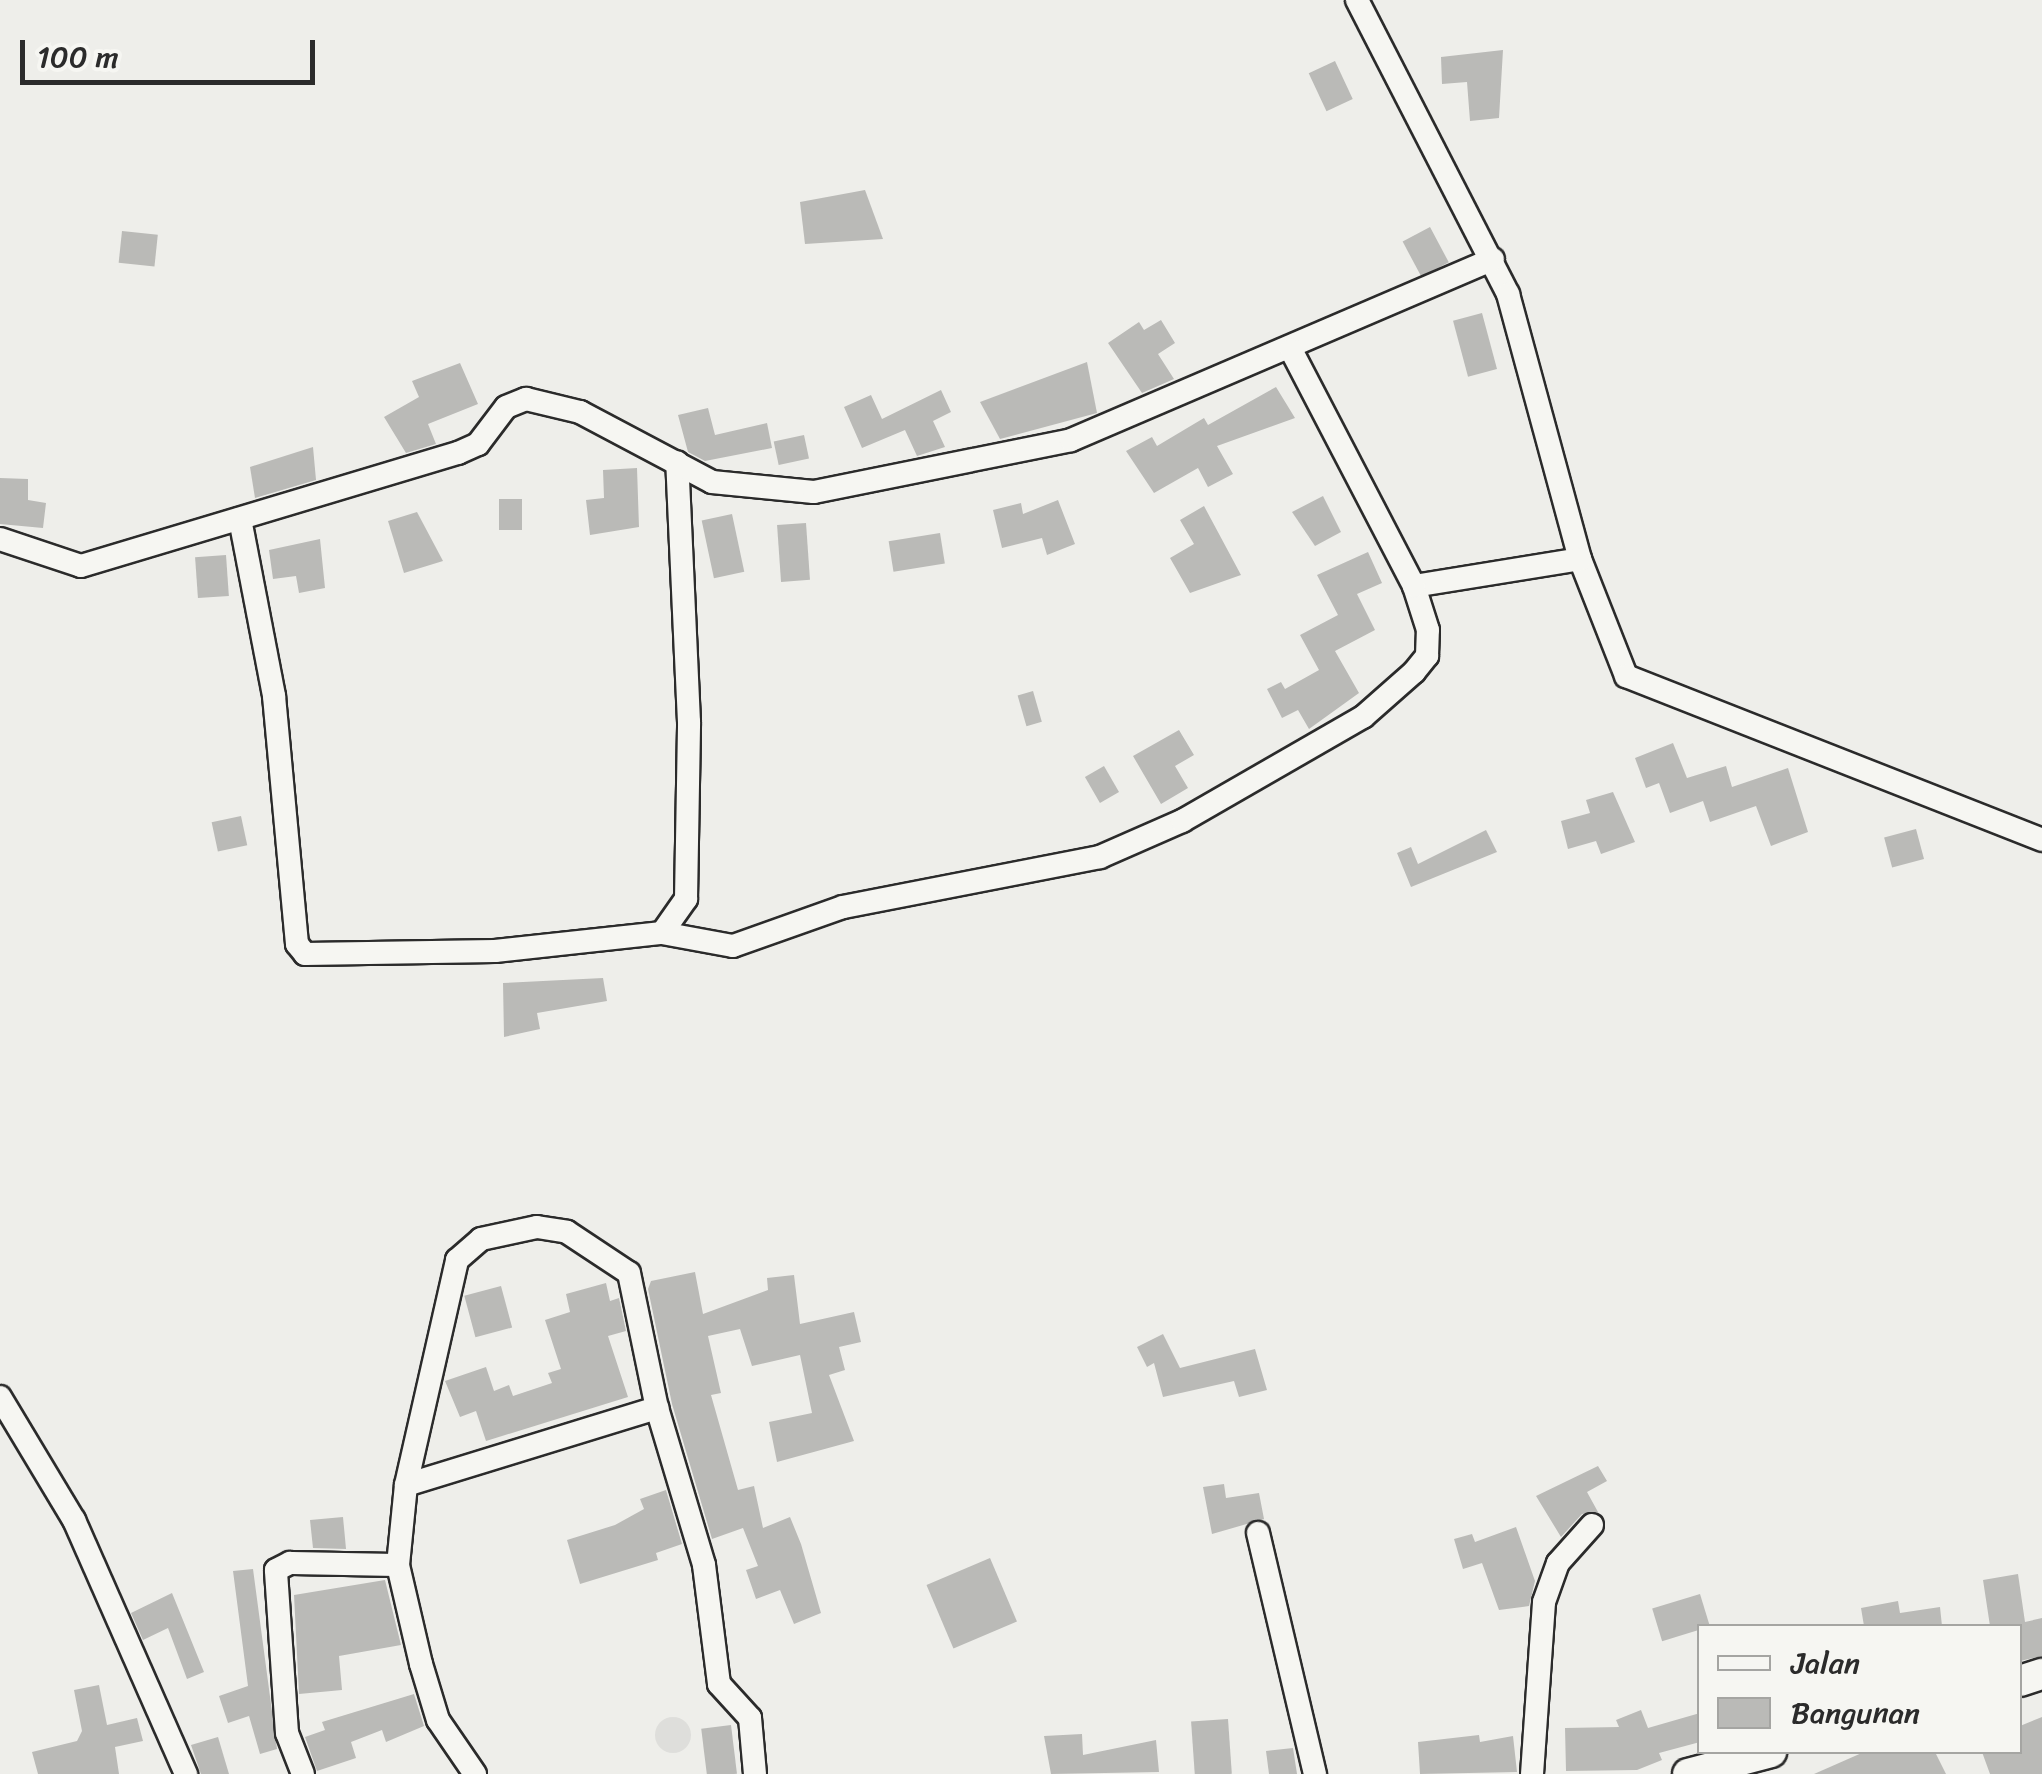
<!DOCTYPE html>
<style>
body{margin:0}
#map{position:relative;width:2042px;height:1774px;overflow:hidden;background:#eeeeea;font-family:Sriracha,sans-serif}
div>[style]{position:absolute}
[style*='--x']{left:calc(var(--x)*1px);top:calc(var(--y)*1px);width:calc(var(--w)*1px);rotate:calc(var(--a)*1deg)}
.built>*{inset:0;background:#dededb}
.round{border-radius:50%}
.building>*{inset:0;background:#babab7;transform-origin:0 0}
.roads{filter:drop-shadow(2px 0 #2b2b2b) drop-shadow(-2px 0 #2b2b2b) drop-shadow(0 2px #2b2b2b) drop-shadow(0 -2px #2b2b2b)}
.street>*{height:22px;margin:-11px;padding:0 11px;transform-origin:11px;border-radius:11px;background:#f6f6f2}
.secondary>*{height:30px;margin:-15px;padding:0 15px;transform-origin:15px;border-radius:15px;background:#f6f6f2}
span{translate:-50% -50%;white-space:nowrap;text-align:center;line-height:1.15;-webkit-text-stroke:8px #f6f6f2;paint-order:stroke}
.legend{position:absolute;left:1697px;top:1624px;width:325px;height:130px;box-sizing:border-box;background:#f6f6f2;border:2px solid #a5a5a2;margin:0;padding:12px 18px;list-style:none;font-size:30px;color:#2b2b2b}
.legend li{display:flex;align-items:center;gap:20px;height:50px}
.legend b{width:50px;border:2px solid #a5a5a2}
.scale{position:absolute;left:20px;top:40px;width:295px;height:45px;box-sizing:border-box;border:5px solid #2b2b2b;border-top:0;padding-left:12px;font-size:30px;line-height:35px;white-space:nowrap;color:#2b2b2b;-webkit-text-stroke:8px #f6f6f2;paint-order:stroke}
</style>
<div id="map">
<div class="built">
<i class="round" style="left:655px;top:1717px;width:36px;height:36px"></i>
</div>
<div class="building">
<i style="clip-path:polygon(1503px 50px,1499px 118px,1470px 121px,1467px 82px,1442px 84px,1441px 57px)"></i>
<i style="left:1335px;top:61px;width:42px;height:29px;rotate:65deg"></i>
<i style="clip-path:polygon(865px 190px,883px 239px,805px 244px,800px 202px)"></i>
<i style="left:1430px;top:227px;width:40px;height:31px;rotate:62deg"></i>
<i style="left:122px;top:231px;width:36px;height:32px;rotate:6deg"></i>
<i style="left:1482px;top:313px;width:58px;height:30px;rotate:75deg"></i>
<i style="clip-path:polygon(1161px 320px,1175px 343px,1158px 354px,1174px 379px,1142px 393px,1108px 343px,1139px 322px,1144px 330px)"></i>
<i style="clip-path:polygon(1087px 362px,1097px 413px,1000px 439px,980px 402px)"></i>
<i style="clip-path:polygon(460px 363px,478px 404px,428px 424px,436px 444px,406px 453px,384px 417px,419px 397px,412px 381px)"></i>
<i style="clip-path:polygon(1276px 387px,1295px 418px,1217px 446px,1233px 474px,1208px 487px,1198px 468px,1154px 493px,1126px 451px,1152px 437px,1157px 446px,1204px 418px,1208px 425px)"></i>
<i style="clip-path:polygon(941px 390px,951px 412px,933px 421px,945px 447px,917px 456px,905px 430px,862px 448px,844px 407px,871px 395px,882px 419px)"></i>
<i style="clip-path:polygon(708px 408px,715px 435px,767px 423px,772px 448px,705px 461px,688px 452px,678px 415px)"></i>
<i style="left:804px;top:435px;width:24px;height:31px;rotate:78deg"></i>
<i style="clip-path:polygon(313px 447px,316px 480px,255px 498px,250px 467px)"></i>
<i style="clip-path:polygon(637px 468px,639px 527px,590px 535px,586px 500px,604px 498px,603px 470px)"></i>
<i style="clip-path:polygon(0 478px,28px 479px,28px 500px,46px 503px,43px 528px,0 524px)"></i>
<i style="clip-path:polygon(1323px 496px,1341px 532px,1315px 546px,1292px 512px)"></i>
<i style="left:499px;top:499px;width:23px;height:31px"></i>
<i style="clip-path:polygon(1058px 500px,1075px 544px,1047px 555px,1042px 538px,1002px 548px,993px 510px,1021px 503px,1023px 514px)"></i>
<i style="clip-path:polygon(1204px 506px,1241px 575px,1190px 593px,1170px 558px,1194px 544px,1180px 520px)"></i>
<i style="clip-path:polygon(417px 512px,443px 561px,404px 573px,388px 521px)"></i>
<i style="left:732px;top:514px;width:59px;height:31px;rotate:78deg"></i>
<i style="left:806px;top:523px;width:57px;height:29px;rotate:86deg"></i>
<i style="left:940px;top:533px;width:31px;height:52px;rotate:81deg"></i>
<i style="clip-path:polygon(320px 539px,325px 588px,299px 593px,296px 576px,273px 579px,269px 550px)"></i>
<i style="clip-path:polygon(1368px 552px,1382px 583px,1357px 594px,1375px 630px,1335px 651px,1359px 693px,1309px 729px,1298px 710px,1282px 718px,1267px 689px,1281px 682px,1285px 689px,1319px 670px,1300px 635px,1338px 615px,1317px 575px)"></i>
<i style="left:226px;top:555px;width:41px;height:31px;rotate:86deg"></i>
<i style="left:1033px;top:691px;width:32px;height:16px;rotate:74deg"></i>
<i style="clip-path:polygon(1179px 730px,1194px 755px,1175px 766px,1188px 788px,1161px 804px,1133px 756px)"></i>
<i style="clip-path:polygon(1673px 743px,1687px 778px,1726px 766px,1732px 787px,1788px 768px,1808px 832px,1771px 846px,1756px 806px,1710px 822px,1703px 801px,1670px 813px,1659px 783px,1646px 788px,1635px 758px)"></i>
<i style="left:1104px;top:766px;width:30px;height:22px;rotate:60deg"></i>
<i style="clip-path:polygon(1613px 792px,1635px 842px,1601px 854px,1596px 841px,1568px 849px,1561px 821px,1590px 813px,1586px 800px)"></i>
<i style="left:241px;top:816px;width:30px;height:30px;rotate:78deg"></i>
<i style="left:1916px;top:829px;width:31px;height:33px;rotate:75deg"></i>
<i style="clip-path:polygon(1486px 830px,1497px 852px,1411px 887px,1397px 853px,1411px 847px,1418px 864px)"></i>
<i style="clip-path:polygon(603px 978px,607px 1001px,537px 1013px,540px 1029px,504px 1037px,503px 983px)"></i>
<i style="clip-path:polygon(695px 1272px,703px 1314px,768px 1290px,767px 1278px,794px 1275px,800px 1324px,854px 1312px,861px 1342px,839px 1347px,845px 1370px,829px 1375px,854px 1441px,777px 1462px,769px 1422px,812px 1413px,800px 1355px,752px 1366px,740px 1329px,708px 1336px,721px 1393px,711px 1395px,738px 1490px,754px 1486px,763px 1528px,790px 1517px,801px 1544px,821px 1613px,794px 1624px,780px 1590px,756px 1599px,746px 1570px,758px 1566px,743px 1528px,712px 1539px,672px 1404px,648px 1289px,651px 1281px)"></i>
<i style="clip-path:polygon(606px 1283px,610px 1301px,619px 1298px,626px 1331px,608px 1336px,628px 1397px,486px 1441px,476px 1411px,460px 1417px,445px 1381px,486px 1367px,494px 1391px,509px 1385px,513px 1396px,552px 1383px,548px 1373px,561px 1369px,545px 1320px,570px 1312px,566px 1294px)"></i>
<i style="left:501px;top:1286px;width:43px;height:38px;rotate:75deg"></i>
<i style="clip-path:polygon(1163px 1334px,1180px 1368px,1255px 1349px,1267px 1390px,1239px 1397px,1234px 1381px,1163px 1397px,1154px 1363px,1147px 1367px,1137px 1347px)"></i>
<i style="clip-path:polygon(1598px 1466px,1607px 1481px,1587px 1492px,1598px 1512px,1582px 1514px,1561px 1537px,1536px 1496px)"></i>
<i style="clip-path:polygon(1224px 1484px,1226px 1498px,1259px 1493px,1264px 1519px,1212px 1534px,1203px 1487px)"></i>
<i style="clip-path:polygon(666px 1490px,682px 1544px,656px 1553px,658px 1560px,580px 1584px,567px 1540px,615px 1525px,644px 1509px,640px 1499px)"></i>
<i style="clip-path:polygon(343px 1517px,346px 1549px,313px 1548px,310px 1520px)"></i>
<i style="clip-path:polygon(1516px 1527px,1535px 1581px,1529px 1606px,1499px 1610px,1482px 1563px,1463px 1569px,1454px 1539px,1472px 1534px,1475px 1542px)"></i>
<i style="left:990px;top:1558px;width:69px;height:69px;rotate:67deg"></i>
<i style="clip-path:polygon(253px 1569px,277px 1749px,260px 1754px,249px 1716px,228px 1723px,219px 1696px,248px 1686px,233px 1571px)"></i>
<i style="clip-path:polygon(2018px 1574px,2025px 1622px,2042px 1618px,2042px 1656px,2020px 1661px,2020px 1626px,1990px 1626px,1983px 1580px)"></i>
<i style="clip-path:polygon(385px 1580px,401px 1645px,339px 1656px,342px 1690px,299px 1694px,294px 1595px)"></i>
<i style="clip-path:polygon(172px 1593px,204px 1672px,187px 1679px,168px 1628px,143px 1640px,131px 1613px)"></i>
<i style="left:1700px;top:1594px;width:34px;height:50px;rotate:73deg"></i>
<i style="clip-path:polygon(1898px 1601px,1900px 1613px,1940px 1607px,1942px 1626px,1864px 1626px,1861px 1608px)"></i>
<i style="clip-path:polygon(99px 1685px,107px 1725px,137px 1718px,143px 1741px,115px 1747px,119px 1774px,38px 1774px,32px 1752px,77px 1741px,82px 1731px,74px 1690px)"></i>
<i style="clip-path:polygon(414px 1694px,424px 1726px,386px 1742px,382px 1730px,351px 1742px,356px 1758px,317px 1771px,305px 1737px,325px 1730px,322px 1722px)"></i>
<i style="clip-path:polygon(1641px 1710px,1648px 1728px,1700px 1713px,1700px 1742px,1659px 1753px,1662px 1760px,1637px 1770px,1566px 1771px,1565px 1728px,1619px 1727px,1616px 1720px)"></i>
<i style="clip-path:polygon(2042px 1717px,2042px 1774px,1990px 1774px,1982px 1752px,2020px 1752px,2020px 1726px)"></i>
<i style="left:1228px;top:1719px;width:55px;height:37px;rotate:86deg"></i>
<i style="left:731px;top:1725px;width:49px;height:30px;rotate:83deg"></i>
<i style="clip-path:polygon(1082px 1734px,1083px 1755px,1156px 1740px,1159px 1772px,1051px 1774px,1044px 1736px)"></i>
<i style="clip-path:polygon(1479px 1735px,1480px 1742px,1513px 1736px,1517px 1772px,1420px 1774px,1418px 1742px)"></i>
<i style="clip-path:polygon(218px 1737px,229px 1774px,201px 1774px,191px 1745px)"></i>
<i style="clip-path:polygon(1293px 1748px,1297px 1774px,1269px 1774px,1266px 1751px)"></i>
<i style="clip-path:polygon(1864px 1752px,1935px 1752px,1946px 1774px,1814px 1774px)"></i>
</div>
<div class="roads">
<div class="street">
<i style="--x:1357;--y:0;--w:331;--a:62.8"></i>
<i style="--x:1508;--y:294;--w:275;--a:74.8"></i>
<i style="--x:1580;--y:559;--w:126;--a:68.5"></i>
<i style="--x:1626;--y:676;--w:447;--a:21.5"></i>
<i style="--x:240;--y:519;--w:180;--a:79.1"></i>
<i style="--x:274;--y:696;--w:249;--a:84.7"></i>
<i style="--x:297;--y:944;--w:13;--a:51"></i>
<i style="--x:305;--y:954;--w:190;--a:-0.9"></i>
<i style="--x:495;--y:951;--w:168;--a:-6.2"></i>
<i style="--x:662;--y:933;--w:42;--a:-54.8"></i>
<i style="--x:686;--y:899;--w:177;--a:-89"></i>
<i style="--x:689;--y:722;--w:260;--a:-92.6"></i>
<i style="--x:0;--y:539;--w:85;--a:18.4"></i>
<i style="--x:81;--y:566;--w:394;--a:-16.7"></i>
<i style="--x:458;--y:453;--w:22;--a:-24"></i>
<i style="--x:478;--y:444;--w:46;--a:-52.9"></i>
<i style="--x:506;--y:407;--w:22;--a:-22"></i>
<i style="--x:526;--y:399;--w:56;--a:13.5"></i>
<i style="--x:580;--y:412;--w:149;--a:27.9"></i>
<i style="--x:712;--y:482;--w:102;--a:5.6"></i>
<i style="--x:814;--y:492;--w:262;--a:-11.4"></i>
<i style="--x:1071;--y:440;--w:459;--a:-23.2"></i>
<i style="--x:1414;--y:586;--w:168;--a:-9.2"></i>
<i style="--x:662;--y:933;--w:72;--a:10.4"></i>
<i style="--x:733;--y:946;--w:117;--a:-19.5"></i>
<i style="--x:843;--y:907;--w:262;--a:-11"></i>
<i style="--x:1100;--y:857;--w:90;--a:-23.7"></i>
<i style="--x:1182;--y:821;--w:209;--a:-29.9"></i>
<i style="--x:1363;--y:717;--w:68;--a:-41.4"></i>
<i style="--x:1414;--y:672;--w:21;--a:-51"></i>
<i style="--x:1427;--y:656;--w:26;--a:-88"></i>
<i style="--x:1428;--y:630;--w:46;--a:-107.7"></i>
<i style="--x:1414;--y:586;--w:266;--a:-117.5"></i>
<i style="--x:0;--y:1397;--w:144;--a:59"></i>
<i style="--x:74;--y:1520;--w:278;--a:66.2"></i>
<i style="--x:406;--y:1485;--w:263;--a:-17.1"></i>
<i style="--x:1258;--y:1533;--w:248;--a:76.7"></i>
<i style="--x:303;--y:1774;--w:44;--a:-111.3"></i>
<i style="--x:287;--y:1733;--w:163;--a:-93.9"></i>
<i style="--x:276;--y:1570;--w:16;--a:-27"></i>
<i style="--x:290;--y:1563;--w:108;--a:1.1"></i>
<i style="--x:475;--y:1774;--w:65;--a:-124.4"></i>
<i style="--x:438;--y:1720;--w:59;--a:-106.9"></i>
<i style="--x:421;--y:1664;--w:102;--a:-103.1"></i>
<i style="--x:398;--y:1565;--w:80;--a:-84.3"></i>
<i style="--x:406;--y:1485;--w:231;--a:-77.2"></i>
<i style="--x:457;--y:1260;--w:32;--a:-41"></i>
<i style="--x:481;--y:1239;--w:57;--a:-12.1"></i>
<i style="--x:537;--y:1227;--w:30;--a:9"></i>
<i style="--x:567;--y:1232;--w:74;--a:33.5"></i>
<i style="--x:629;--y:1273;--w:138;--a:78.3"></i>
<i style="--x:657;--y:1408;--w:164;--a:73.3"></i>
<i style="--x:704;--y:1565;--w:120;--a:82.8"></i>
<i style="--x:719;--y:1684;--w:46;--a:47.6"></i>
<i style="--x:750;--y:1718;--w:56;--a:84.9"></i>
<i style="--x:1532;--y:1774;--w:172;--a:-86"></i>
<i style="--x:1544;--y:1602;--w:41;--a:-70.3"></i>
<i style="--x:1558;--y:1563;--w:51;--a:-48.2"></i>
</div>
<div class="secondary">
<i style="--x:2020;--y:1681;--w:23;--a:-18"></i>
<i style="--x:1688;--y:1774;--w:86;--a:-14.8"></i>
</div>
</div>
<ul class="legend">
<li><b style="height:12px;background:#f6f6f2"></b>Jalan</li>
<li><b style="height:28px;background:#babab7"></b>Bangunan</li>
</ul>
<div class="scale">100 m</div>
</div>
